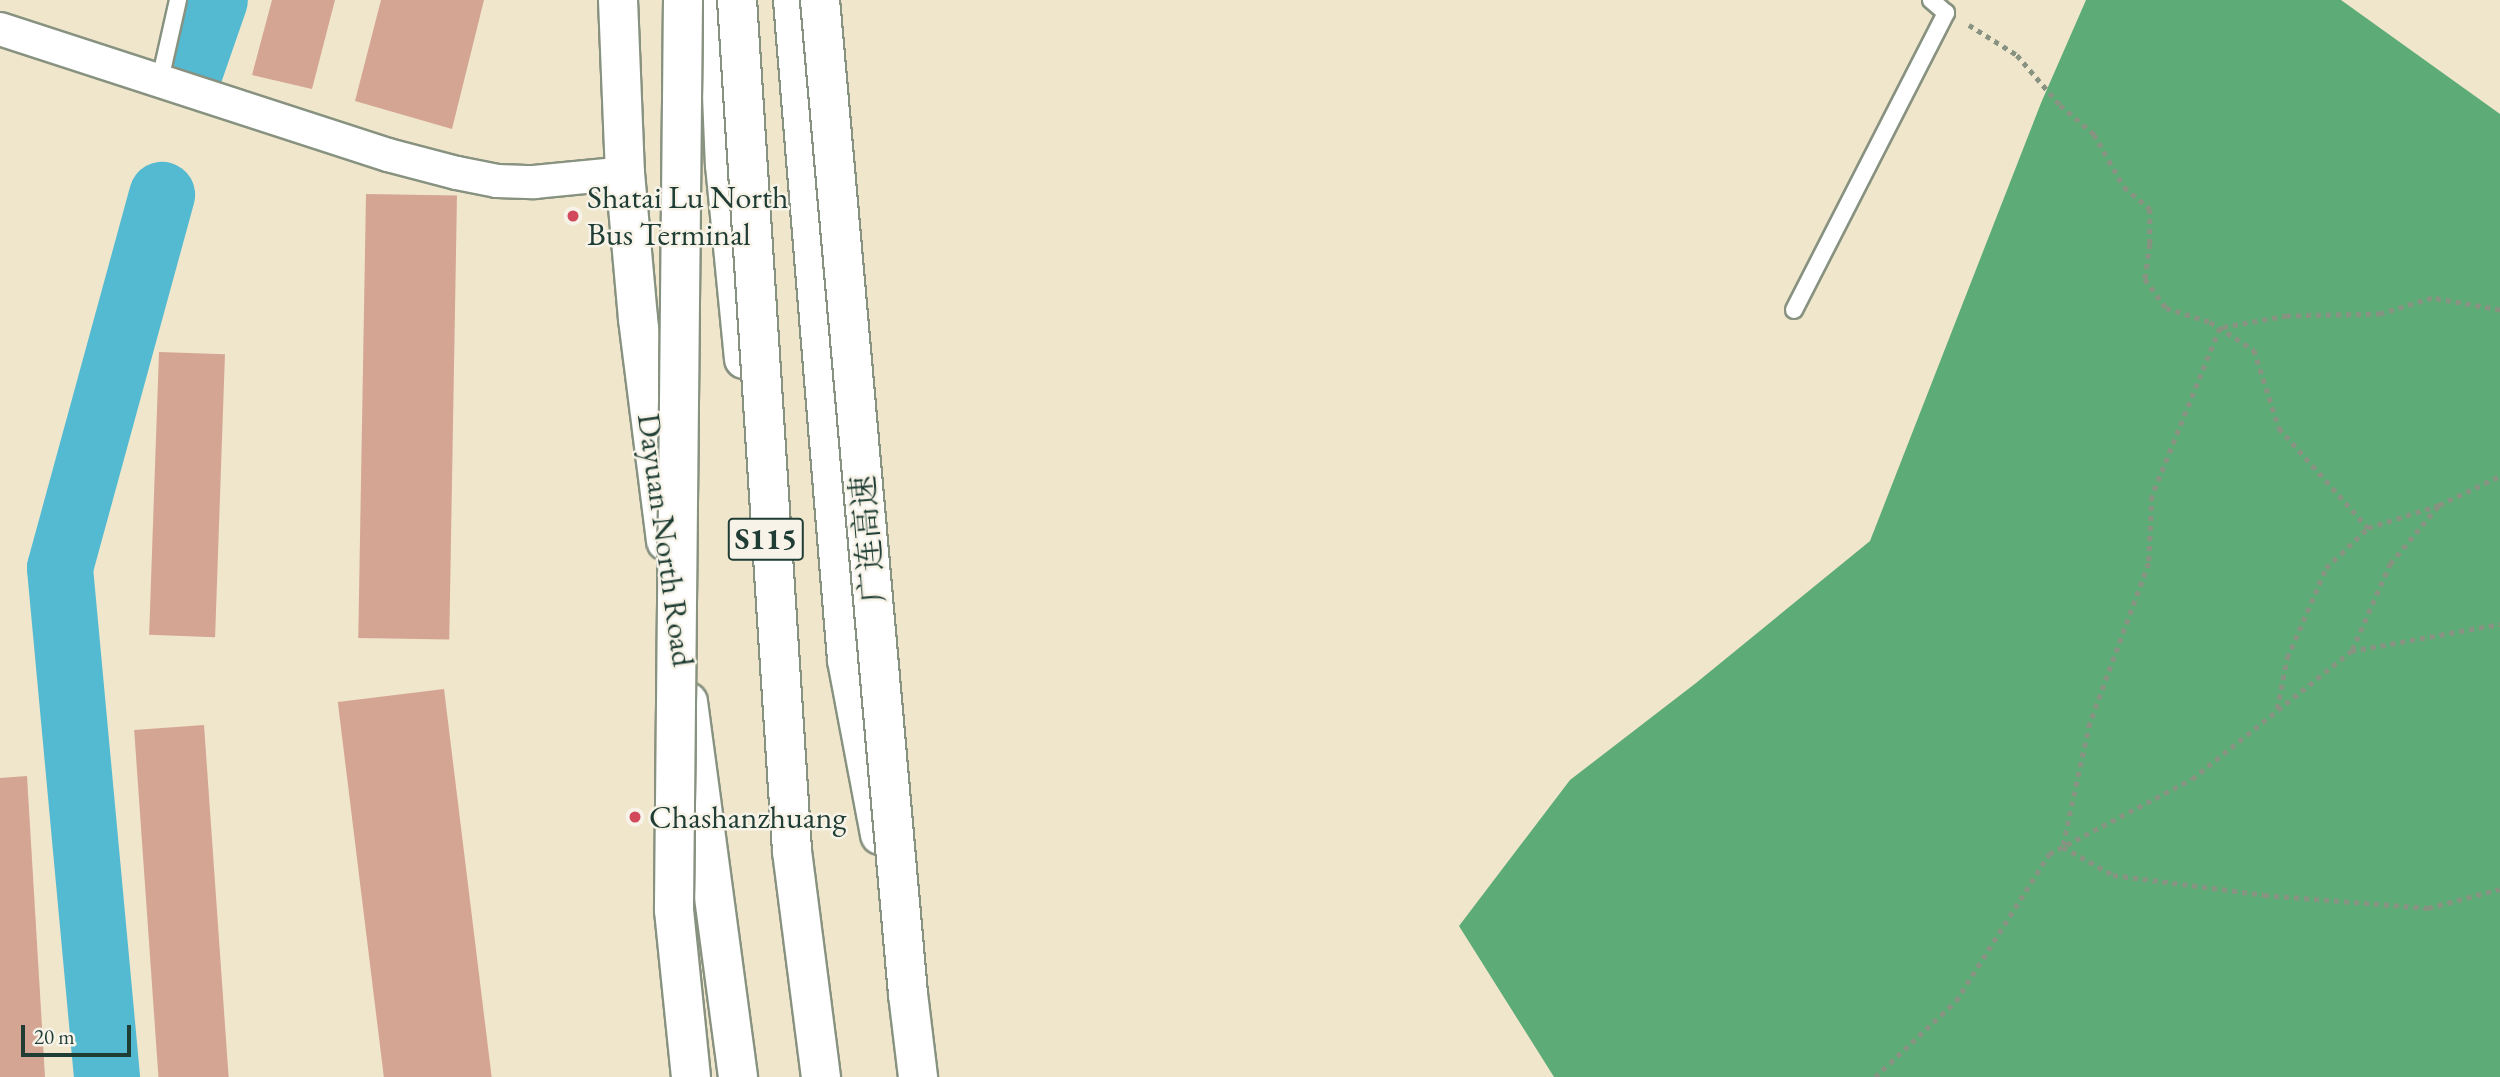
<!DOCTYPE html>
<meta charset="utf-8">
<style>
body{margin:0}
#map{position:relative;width:2500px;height:1077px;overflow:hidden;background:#f0e6cc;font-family:"EB Garamond","Noto Serif SC",serif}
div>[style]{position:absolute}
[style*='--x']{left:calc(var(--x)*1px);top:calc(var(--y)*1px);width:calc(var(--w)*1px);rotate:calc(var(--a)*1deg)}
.forest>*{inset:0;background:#5dac78}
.river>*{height:66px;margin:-33px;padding:0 33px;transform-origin:33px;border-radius:33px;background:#53bad1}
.building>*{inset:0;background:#d4a593;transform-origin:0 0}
.path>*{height:4.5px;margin-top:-2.25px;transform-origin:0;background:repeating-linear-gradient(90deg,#889280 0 5px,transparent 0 10px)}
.roads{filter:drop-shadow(2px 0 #889280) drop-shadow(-2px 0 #889280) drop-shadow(0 2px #889280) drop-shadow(0 -2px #889280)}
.lane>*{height:16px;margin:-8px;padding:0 8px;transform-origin:8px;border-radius:8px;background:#fff}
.street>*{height:32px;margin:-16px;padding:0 16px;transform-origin:16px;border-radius:16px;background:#fff}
.primary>*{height:38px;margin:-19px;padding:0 19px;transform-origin:19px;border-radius:19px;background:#fff}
.highway>*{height:38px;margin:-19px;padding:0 19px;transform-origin:19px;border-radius:19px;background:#fff}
.bridges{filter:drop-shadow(2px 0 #889280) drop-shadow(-2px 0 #889280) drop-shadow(0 2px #889280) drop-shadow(0 -2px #889280)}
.highway-bridge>*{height:38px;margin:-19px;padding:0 19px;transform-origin:19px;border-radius:19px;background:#fff}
.dots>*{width:19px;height:19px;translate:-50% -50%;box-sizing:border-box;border:4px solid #f7f3e8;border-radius:50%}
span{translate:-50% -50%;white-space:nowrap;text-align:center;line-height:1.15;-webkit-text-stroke:5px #f7f3e8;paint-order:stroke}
.shield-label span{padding:2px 5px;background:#f7f3e8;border:2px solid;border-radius:5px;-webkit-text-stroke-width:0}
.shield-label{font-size:30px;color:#1f3d34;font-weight:700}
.poi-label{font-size:32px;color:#1f3d34}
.left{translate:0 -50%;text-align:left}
.street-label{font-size:32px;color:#1f3d34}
.scale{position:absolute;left:21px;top:1025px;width:110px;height:32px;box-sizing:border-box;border:4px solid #1f3d34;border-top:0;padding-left:9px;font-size:21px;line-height:24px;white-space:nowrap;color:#1f3d34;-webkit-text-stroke:5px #f7f3e8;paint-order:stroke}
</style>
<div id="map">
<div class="forest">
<i style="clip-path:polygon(2086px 0,2341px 0,2500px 114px,2500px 1077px,1554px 1077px,1459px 926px,1570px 780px,1696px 683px,1870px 541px,2041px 103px)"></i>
</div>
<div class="river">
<i style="--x:190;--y:72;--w:76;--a:-70.9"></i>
<i style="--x:107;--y:1077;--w:511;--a:-95.28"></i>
<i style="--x:60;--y:568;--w:387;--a:-74.7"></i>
</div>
<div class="building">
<i style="clip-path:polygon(272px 0,335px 0,312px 89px,252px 75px)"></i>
<i style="clip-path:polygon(381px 0,484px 0,452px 129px,355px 101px)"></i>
<i style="left:366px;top:194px;width:91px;height:444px;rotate:1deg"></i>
<i style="left:159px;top:352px;width:66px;height:283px;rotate:2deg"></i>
<i style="left:444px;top:689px;width:391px;height:107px;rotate:83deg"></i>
<i style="left:204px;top:725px;width:353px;height:70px;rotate:86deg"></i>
<i style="clip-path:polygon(27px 776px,45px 1077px,0 1077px,0 778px)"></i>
</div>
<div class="path">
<i style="--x:1969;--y:25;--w:57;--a:32"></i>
<i style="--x:2017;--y:55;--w:66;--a:49.3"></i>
<i style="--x:2060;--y:105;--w:45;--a:40.5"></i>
<i style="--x:2094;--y:134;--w:61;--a:60.5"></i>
<i style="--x:2124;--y:187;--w:34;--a:40"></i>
<i style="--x:2150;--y:209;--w:35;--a:90"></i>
<i style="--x:2150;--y:244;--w:35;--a:98"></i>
<i style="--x:2145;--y:279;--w:36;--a:54"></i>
<i style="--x:2166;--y:308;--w:46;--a:17.7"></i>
<i style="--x:2210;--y:322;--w:52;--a:32.5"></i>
<i style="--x:2254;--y:350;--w:82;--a:72.2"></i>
<i style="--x:2279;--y:428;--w:134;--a:48.3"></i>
<i style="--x:2500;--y:310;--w:69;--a:-170"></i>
<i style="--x:2432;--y:298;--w:53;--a:162.6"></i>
<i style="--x:2381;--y:314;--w:94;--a:178.8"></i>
<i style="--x:2287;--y:316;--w:68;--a:169.8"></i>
<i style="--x:2220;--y:328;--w:181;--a:112"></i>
<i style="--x:2152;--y:496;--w:67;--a:92.6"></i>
<i style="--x:2149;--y:563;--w:171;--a:110.2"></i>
<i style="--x:2090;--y:723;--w:127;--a:102.3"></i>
<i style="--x:2063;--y:847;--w:57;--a:29.2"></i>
<i style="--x:2113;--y:875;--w:152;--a:7.5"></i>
<i style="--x:2264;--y:895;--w:165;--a:4.5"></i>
<i style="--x:2428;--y:908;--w:74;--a:-14.8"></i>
<i style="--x:2352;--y:650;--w:94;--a:-66.2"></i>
<i style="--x:2390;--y:564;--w:75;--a:-50.4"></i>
<i style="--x:2277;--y:709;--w:52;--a:-78.9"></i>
<i style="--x:2287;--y:658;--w:98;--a:-66.6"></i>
<i style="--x:2326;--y:568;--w:58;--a:-43.6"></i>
<i style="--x:2368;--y:528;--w:75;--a:-17.9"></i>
<i style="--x:2439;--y:505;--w:68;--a:-25.4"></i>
<i style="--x:1875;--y:1077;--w:111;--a:-43.2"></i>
<i style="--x:1956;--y:1001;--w:174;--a:-57.7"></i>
<i style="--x:2049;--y:854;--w:161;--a:-27.7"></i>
<i style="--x:2192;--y:779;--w:204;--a:-38.8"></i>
<i style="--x:2351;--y:651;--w:151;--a:-10.3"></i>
</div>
<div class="roads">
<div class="lane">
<i style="--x:160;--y:80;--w:82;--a:-77.3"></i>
<i style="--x:1794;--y:310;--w:334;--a:-62.9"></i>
<i style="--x:1946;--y:13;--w:20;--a:-139"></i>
</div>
<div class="street">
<i style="--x:0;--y:29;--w:408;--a:18"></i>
<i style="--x:388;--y:155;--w:71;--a:14.6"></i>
<i style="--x:457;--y:173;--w:41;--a:11.3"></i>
<i style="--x:497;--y:181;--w:37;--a:2"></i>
<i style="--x:534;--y:182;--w:91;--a:-5.6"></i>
</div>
<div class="primary">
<i style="--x:618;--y:0;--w:173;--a:87.7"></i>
<i style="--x:625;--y:173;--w:147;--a:84.9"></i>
<i style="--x:638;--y:319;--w:224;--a:82.8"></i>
<i style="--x:718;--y:0;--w:165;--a:87.6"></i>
<i style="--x:725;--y:165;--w:195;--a:84.4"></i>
<i style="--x:688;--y:702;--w:378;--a:82.4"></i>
</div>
<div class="highway">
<i style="--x:793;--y:0;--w:662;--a:85.32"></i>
<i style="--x:847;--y:660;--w:178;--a:79.3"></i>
</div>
</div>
<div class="bridges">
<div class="highway-bridge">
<i style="--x:683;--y:0;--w:910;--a:90.57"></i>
<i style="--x:674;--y:910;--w:168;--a:84.2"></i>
<i style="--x:737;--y:0;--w:853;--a:86.3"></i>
<i style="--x:792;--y:851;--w:228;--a:82.7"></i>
<i style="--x:820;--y:0;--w:998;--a:84.94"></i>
<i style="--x:908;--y:994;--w:84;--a:83.1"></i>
</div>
</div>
<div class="dots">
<i style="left:573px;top:216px;background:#d1495b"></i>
<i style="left:635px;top:817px;background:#d1495b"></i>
</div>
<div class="shield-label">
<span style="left:766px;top:539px">S115</span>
</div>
<div class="poi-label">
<span class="left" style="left:587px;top:216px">Shatai Lu North<br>Bus Terminal</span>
<span class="left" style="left:649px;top:817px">Chashanzhuang</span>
</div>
<div class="street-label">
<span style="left:868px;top:539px;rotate:-95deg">广连高速</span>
<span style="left:666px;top:540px;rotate:82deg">Dayuan North Road</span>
</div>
<div class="scale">20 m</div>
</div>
